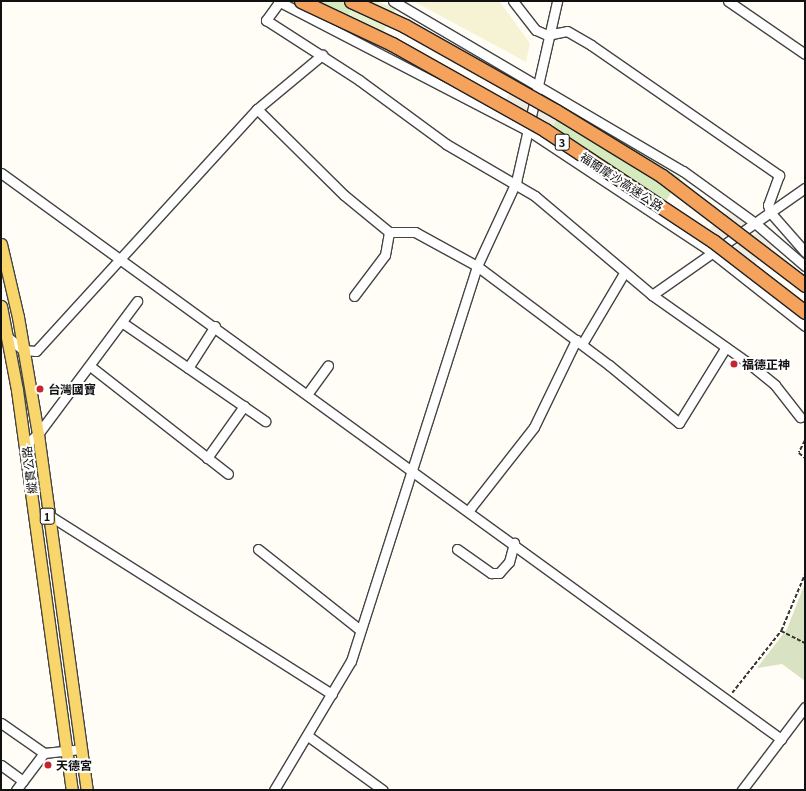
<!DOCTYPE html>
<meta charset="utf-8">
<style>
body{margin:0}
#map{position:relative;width:806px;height:791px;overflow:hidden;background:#fffdf5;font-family:Georgia,"Noto Sans TC",serif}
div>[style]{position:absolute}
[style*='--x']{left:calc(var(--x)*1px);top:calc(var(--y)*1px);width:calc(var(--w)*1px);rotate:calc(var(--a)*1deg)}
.farmland>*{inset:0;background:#f6f3d4}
.green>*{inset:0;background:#d5ebbd;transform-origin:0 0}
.cemetery>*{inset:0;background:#d9e3c4}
.pitch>*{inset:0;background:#e6f2cf}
.plaza>*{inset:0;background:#f1ede2}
.path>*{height:1.5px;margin-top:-0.75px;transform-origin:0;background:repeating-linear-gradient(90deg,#333 0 4px,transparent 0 6px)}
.roads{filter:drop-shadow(1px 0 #444) drop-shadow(-1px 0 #444) drop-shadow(0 1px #444) drop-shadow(0 -1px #444)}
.minor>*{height:9px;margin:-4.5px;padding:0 4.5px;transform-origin:4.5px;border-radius:4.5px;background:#fff}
.major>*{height:11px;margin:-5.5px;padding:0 5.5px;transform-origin:5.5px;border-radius:5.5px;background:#f9d66b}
.bridges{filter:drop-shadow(1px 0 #222) drop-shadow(-1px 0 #222) drop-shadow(0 1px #222) drop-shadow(0 -1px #222)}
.highway-bridge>*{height:13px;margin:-6.5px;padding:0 6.5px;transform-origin:6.5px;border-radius:6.5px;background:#f5a25d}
.dots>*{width:11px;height:11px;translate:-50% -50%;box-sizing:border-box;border:2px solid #fff;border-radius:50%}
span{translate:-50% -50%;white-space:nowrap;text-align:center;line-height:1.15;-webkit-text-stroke:4px #fff;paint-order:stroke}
.shield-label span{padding:1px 3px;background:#fff;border:1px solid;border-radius:3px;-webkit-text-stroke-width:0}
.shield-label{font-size:11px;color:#111;font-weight:700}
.street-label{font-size:12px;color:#111}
.poi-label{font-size:12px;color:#111;font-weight:700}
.left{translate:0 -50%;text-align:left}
.frame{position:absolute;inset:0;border:2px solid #111;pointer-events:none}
</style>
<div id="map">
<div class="farmland">
<i style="clip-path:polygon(413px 1px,499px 1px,530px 43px,526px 62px)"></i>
</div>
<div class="green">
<i style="clip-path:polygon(287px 1px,357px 1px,342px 27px)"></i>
<i style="left:565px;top:106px;width:136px;height:37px;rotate:32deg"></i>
</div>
<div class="cemetery">
<i style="clip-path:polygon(805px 583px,805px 681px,782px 664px,757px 668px,787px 629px)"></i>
</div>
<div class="pitch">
<i style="clip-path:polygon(357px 1px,376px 1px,396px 9px,376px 45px,342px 27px)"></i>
</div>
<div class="plaza">
<i style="clip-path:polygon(519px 79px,534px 85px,526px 126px,497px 112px)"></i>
<i style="clip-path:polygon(543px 93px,565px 106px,546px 138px,532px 129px)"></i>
<i style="clip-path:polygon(727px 212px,747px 223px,710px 246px,699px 239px)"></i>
<i style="clip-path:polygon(757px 233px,773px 247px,744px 273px,722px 255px)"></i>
</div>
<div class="path">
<i style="--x:805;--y:441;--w:13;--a:117"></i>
<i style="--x:799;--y:453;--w:8;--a:40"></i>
<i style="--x:781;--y:631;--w:62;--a:-67.2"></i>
<i style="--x:732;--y:693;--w:79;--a:-51.7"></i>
<i style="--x:781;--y:631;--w:27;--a:27"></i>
</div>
<div class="roads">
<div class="minor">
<i style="--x:278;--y:1;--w:283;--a:27.4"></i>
<i style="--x:529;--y:131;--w:217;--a:33.5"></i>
<i style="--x:710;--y:251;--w:121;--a:38.3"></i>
<i style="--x:280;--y:1;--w:24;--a:126"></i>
<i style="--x:266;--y:20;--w:111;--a:32.8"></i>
<i style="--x:359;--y:80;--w:108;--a:36.3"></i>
<i style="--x:446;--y:144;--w:103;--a:30.3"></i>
<i style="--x:535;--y:196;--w:153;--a:40.2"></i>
<i style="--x:652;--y:295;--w:116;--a:35.2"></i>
<i style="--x:747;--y:362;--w:36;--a:39"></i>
<i style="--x:775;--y:385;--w:41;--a:52"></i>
<i style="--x:393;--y:1;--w:336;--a:30.4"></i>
<i style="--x:683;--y:171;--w:89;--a:35.8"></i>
<i style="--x:755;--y:223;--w:66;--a:40.7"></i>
<i style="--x:513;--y:1;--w:37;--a:52"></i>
<i style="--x:536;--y:30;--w:12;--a:24"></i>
<i style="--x:547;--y:35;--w:20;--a:-11"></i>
<i style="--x:567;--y:31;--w:28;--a:30"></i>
<i style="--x:591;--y:45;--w:229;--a:34.7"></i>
<i style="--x:779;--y:175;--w:32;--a:110"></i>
<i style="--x:768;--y:205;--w:7;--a:74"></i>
<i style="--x:770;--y:212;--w:53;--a:48.8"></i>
<i style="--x:728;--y:1;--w:93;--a:34.5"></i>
<i style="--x:257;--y:109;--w:122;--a:44.7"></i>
<i style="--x:344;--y:195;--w:58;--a:39.4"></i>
<i style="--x:389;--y:232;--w:26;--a:0"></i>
<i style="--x:415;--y:232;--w:71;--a:28.7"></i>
<i style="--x:477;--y:266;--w:165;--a:36.9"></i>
<i style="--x:609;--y:365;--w:91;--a:39.6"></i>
<i style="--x:679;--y:423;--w:89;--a:-58.3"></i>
<i style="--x:1;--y:173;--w:964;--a:35.97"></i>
<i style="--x:652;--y:295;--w:187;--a:-35"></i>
<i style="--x:354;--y:296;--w:51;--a:-52.9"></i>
<i style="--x:385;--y:255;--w:23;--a:-80"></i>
<i style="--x:123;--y:323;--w:173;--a:34.6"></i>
<i style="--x:4;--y:334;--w:25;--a:40"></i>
<i style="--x:23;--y:350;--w:13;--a:4"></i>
<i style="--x:36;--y:351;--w:328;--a:-47.6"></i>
<i style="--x:257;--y:109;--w:85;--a:-39.7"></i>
<i style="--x:582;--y:344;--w:82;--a:-59.4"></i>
<i style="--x:90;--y:366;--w:175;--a:38"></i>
<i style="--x:188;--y:368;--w:50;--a:-57.3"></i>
<i style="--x:308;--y:393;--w:34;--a:-54"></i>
<i style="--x:24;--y:446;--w:18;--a:-41"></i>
<i style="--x:38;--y:434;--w:166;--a:-53.3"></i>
<i style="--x:207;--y:458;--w:64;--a:-54.6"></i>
<i style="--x:469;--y:510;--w:105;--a:-51.9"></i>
<i style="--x:534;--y:427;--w:97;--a:-64.2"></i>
<i style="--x:47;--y:514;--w:337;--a:32.3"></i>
<i style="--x:258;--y:549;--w:129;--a:38.4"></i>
<i style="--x:457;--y:549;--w:42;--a:35.2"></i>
<i style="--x:491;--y:573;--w:8;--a:0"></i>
<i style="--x:499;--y:573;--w:15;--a:-48"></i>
<i style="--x:509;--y:562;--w:20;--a:-75"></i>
<i style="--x:1;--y:723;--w:52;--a:34.9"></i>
<i style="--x:308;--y:736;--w:92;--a:35.8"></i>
<i style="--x:1;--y:765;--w:27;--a:36"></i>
<i style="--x:16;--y:790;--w:46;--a:-52.9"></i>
<i style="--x:44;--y:753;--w:37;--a:-6"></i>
<i style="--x:274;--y:790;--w:150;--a:-59.2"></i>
<i style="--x:351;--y:661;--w:415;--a:-72.3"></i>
<i style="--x:477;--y:266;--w:93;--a:-65.1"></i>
<i style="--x:516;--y:182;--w:186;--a:-77.2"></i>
<i style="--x:742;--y:790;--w:104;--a:-52.8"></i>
</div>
<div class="major">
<i style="--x:1;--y:244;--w:75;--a:76.9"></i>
<i style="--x:18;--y:317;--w:119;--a:80.3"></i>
<i style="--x:38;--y:434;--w:359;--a:82.2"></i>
<i style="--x:1;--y:306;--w:86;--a:79.2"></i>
<i style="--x:17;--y:390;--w:404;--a:82.2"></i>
</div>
</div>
<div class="bridges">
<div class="highway-bridge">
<i style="--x:301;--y:1;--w:101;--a:25.3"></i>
<i style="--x:392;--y:44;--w:176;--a:29.3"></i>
<i style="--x:545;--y:130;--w:201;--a:33.5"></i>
<i style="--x:713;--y:241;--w:116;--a:37.7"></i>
<i style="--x:351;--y:1;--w:60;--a:24.8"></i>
<i style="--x:405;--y:26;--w:173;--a:29.4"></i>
<i style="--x:556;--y:111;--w:124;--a:31.5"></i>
<i style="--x:662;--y:176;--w:180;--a:37.3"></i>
</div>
</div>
<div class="dots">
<i style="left:734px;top:364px;background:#c4262e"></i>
<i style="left:40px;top:389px;background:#c4262e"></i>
<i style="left:48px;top:765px;background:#c4262e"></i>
</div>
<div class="shield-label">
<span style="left:562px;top:142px">3</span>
<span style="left:47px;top:516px">1</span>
</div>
<div class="street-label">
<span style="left:622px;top:181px;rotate:33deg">福爾摩沙高速公路</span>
<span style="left:29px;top:470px;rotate:-97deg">縱貫公路</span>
</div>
<div class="poi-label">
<span class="left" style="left:742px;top:364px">福德正神</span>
<span class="left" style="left:48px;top:389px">台灣國寶</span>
<span class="left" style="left:56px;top:765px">天德宮</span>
</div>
<div class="frame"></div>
</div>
